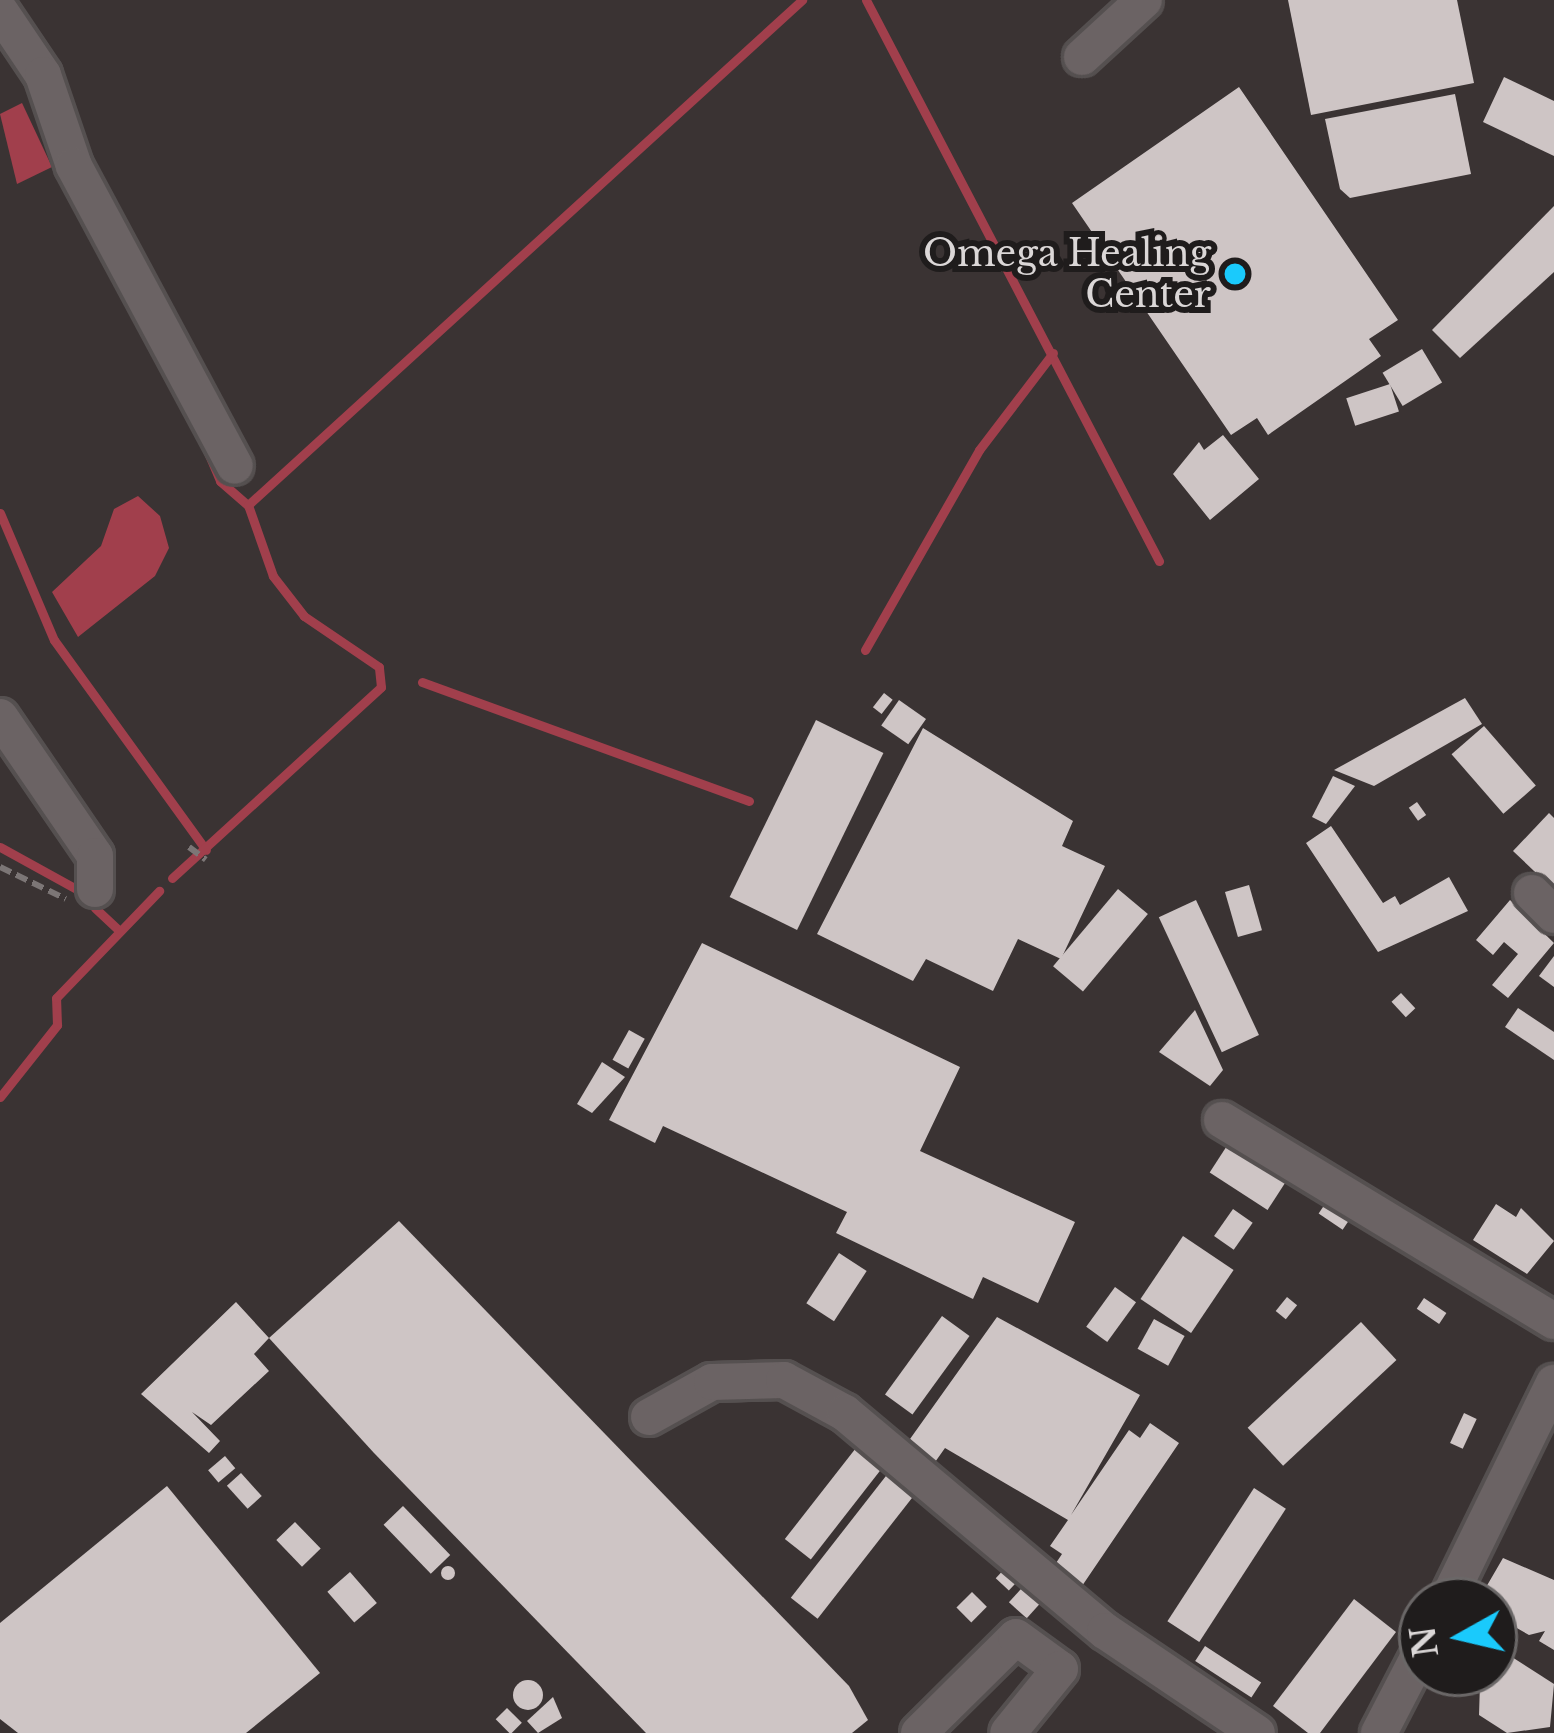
<!DOCTYPE html>
<style>
body{margin:0}
#map{position:relative;width:1554px;height:1733px;overflow:hidden;background:#3a3333;font-family:"Libre Baskerville",serif}
div>[style]{position:absolute}
[style*='--x']{left:calc(var(--x)*1px);top:calc(var(--y)*1px);width:calc(var(--w)*1px);rotate:calc(var(--a)*1deg)}
.water>*{inset:0;background:#a13f4c}
.stream>*{height:9px;margin:-4.5px;padding:0 4.5px;transform-origin:4.5px;border-radius:4.5px;background:#a13f4c}
.building>*{inset:0;background:#cec5c5;transform-origin:0 0}
.round{border-radius:50%}
.path>*{height:6px;margin-top:-3px;transform-origin:0;background:repeating-linear-gradient(90deg,#7c7676 0 12px,transparent 0 18px)}
.roads{filter:drop-shadow(3px 0 #555050) drop-shadow(-3px 0 #555050) drop-shadow(0 3px #555050) drop-shadow(0 -3px #555050)}
.minor>*{height:36px;margin:-18px;padding:0 18px;transform-origin:18px;border-radius:18px;background:#6b6364}
.dots>*{width:33px;height:33px;translate:-50% -50%;box-sizing:border-box;border:6px solid #1f1c1c;border-radius:50%}
span{translate:-50% -50%;white-space:nowrap;text-align:center;line-height:1.15;-webkit-text-stroke:12px #1f1c1c;paint-order:stroke}
.poi-label{font-size:36px;color:#dbd7d7}
.right{translate:-100% -50%;text-align:right}
.north{position:absolute;left:1398px;top:1577px;width:120px;height:120px;box-sizing:border-box;background:#1f1c1c;border:3px solid #6a6767;border-radius:50%;rotate:262deg;font-size:33px;font-weight:700;line-height:48px;text-align:center;color:#dbd7d7}
.north::after{content:'';display:block;margin:auto;width:42px;height:54px;background:#1acafc;clip-path:polygon(50% 0,100% 100%,50% 72%,0 100%)}
</style>
<div id="map">
<div class="water">
<i style="clip-path:polygon(22px 103px,52px 167px,17px 184px,0 114px)"></i>
<i style="clip-path:polygon(138px 496px,160px 516px,169px 548px,155px 576px,78px 637px,52px 592px,101px 546px,114px 509px)"></i>
</div>
<div class="stream">
<i style="--x:866;--y:0;--w:633;--a:62.42"></i>
<i style="--x:207;--y:450;--w:34;--a:67"></i>
<i style="--x:220;--y:481;--w:37;--a:41"></i>
<i style="--x:0;--y:513;--w:138;--a:67"></i>
<i style="--x:54;--y:640;--w:259;--a:54.1"></i>
<i style="--x:865;--y:650;--w:230;--a:-60.3"></i>
<i style="--x:979;--y:450;--w:122;--a:-52.7"></i>
<i style="--x:422;--y:682;--w:348;--a:20"></i>
<i style="--x:0;--y:847;--w:91;--a:28.8"></i>
<i style="--x:172;--y:878;--w:283;--a:-42.4"></i>
<i style="--x:381;--y:687;--w:20;--a:-96"></i>
<i style="--x:379;--y:667;--w:91;--a:-145.8"></i>
<i style="--x:304;--y:616;--w:51;--a:-127.8"></i>
<i style="--x:273;--y:576;--w:75;--a:-109.4"></i>
<i style="--x:248;--y:505;--w:750;--a:-42.35"></i>
<i style="--x:95;--y:908;--w:34;--a:43"></i>
<i style="--x:0;--y:1097;--w:92;--a:-51.6"></i>
<i style="--x:57;--y:1025;--w:27;--a:-92"></i>
<i style="--x:56;--y:998;--w:149;--a:-46.1"></i>
</div>
<div class="building">
<i style="clip-path:polygon(1288px 0,1457px 0,1474px 83px,1311px 115px)"></i>
<i style="clip-path:polygon(1504px 77px,1554px 101px,1554px 156px,1483px 122px)"></i>
<i style="clip-path:polygon(1239px 87px,1398px 320px,1369px 339px,1381px 356px,1268px 435px,1257px 418px,1231px 435px,1072px 203px)"></i>
<i style="clip-path:polygon(1455px 94px,1471px 174px,1350px 198px,1340px 189px,1325px 119px)"></i>
<i style="clip-path:polygon(1554px 206px,1554px 272px,1460px 358px,1432px 330px)"></i>
<i style="left:1422px;top:349px;width:39px;height:46px;rotate:59deg"></i>
<i style="left:1390px;top:384px;width:29px;height:46px;rotate:72deg"></i>
<i style="clip-path:polygon(1223px 435px,1259px 479px,1210px 520px,1173px 474px,1199px 442px,1204px 450px)"></i>
<i style="left:884px;top:693px;width:11px;height:18px;rotate:38deg"></i>
<i style="clip-path:polygon(1465px 698px,1482px 724px,1374px 786px,1334px 770px)"></i>
<i style="left:899px;top:700px;width:33px;height:31px;rotate:35deg"></i>
<i style="left:816px;top:720px;width:75px;height:197px;rotate:26deg"></i>
<i style="left:1484px;top:726px;width:79px;height:43px;rotate:49deg"></i>
<i style="clip-path:polygon(923px 728px,1073px 821px,1062px 846px,1105px 866px,1061px 959px,1018px 939px,993px 991px,926px 959px,913px 981px,817px 934px)"></i>
<i style="clip-path:polygon(1333px 776px,1355px 786px,1326px 824px,1312px 817px)"></i>
<i style="left:1417px;top:802px;width:16px;height:10px;rotate:55deg"></i>
<i style="clip-path:polygon(1549px 813px,1554px 818px,1554px 890px,1513px 851px)"></i>
<i style="clip-path:polygon(1331px 826px,1383px 903px,1395px 896px,1400px 905px,1449px 877px,1468px 911px,1378px 952px,1306px 843px)"></i>
<i style="left:1249px;top:885px;width:47px;height:25px;rotate:74deg"></i>
<i style="left:1118px;top:889px;width:39px;height:101px;rotate:40deg"></i>
<i style="left:1196px;top:900px;width:149px;height:41px;rotate:65deg"></i>
<i style="clip-path:polygon(1510px 900px,1554px 943px,1508px 998px,1492px 985px,1518px 954px,1504px 942px,1493px 955px,1476px 940px)"></i>
<i style="clip-path:polygon(702px 943px,960px 1067px,920px 1151px,1075px 1222px,1038px 1303px,983px 1277px,973px 1299px,836px 1233px,847px 1212px,663px 1126px,655px 1143px,609px 1120px)"></i>
<i style="clip-path:polygon(1554px 956px,1554px 987px,1539px 976px)"></i>
<i style="left:1401px;top:993px;width:21px;height:13px;rotate:47deg"></i>
<i style="clip-path:polygon(1518px 1008px,1554px 1032px,1554px 1060px,1505px 1027px)"></i>
<i style="clip-path:polygon(1195px 1010px,1223px 1070px,1210px 1086px,1159px 1052px)"></i>
<i style="left:629px;top:1030px;width:18px;height:34px;rotate:29deg"></i>
<i style="clip-path:polygon(602px 1062px,625px 1077px,592px 1113px,577px 1104px)"></i>
<i style="left:1232px;top:1138px;width:69px;height:41px;rotate:33deg"></i>
<i style="left:1327px;top:1201px;width:29px;height:15px;rotate:34deg"></i>
<i style="clip-path:polygon(1496px 1204px,1516px 1217px,1521px 1208px,1554px 1241px,1527px 1274px,1473px 1240px)"></i>
<i style="left:1233px;top:1209px;width:24px;height:33px;rotate:35deg"></i>
<i style="clip-path:polygon(399px 1221px,849px 1686px,868px 1720px,852px 1733px,646px 1733px,374px 1453px,269px 1338px)"></i>
<i style="left:1183px;top:1236px;width:61px;height:76px;rotate:34deg"></i>
<i style="left:839px;top:1253px;width:33px;height:60px;rotate:33deg"></i>
<i style="left:1115px;top:1287px;width:26px;height:49px;rotate:36deg"></i>
<i style="left:1287px;top:1297px;width:13px;height:18px;rotate:39deg"></i>
<i style="left:1424px;top:1298px;width:27px;height:13px;rotate:34deg"></i>
<i style="clip-path:polygon(236px 1302px,269px 1338px,254px 1354px,269px 1371px,211px 1425px,192px 1412px,220px 1441px,209px 1453px,141px 1394px)"></i>
<i style="left:942px;top:1316px;width:34px;height:97px;rotate:36deg"></i>
<i style="clip-path:polygon(997px 1317px,1140px 1395px,1071px 1515px,1129px 1430px,1140px 1438px,1150px 1423px,1179px 1443px,1082px 1586px,1054px 1566px,1062px 1554px,1050px 1546px,1068px 1520px,945px 1448px,933px 1465px,910px 1439px)"></i>
<i style="left:1154px;top:1319px;width:35px;height:34px;rotate:29deg"></i>
<i style="left:1361px;top:1322px;width:52px;height:155px;rotate:47deg"></i>
<i style="left:1464px;top:1413px;width:14px;height:33px;rotate:25deg"></i>
<i style="left:863px;top:1439px;width:33px;height:127px;rotate:38deg"></i>
<i style="left:225px;top:1456px;width:16px;height:22px;rotate:50deg"></i>
<i style="left:893px;top:1467px;width:34px;height:166px;rotate:38deg"></i>
<i style="left:241px;top:1473px;width:31px;height:19px;rotate:48deg"></i>
<i style="clip-path:polygon(167px 1486px,320px 1673px,246px 1733px,18px 1733px,0 1719px,0 1623px)"></i>
<i style="left:1254px;top:1488px;width:38px;height:159px;rotate:33deg"></i>
<i style="left:403px;top:1506px;width:68px;height:27px;rotate:46deg"></i>
<i style="left:295px;top:1522px;width:37px;height:26px;rotate:46deg"></i>
<i style="clip-path:polygon(1503px 1558px,1554px 1580px,1554px 1650px,1539px 1641px,1545px 1631px,1529px 1635px,1494px 1615px,1494px 1601px,1478px 1601px)"></i>
<i style="left:1008px;top:1565px;width:18px;height:18px;rotate:43deg"></i>
<i class="round" style="left:441px;top:1566px;width:14px;height:14px"></i>
<i style="left:350px;top:1572px;width:41px;height:30px;rotate:49deg"></i>
<i style="left:1029px;top:1580px;width:24px;height:30px;rotate:42deg"></i>
<i style="left:972px;top:1592px;width:21px;height:22px;rotate:45deg"></i>
<i style="clip-path:polygon(1354px 1599px,1396px 1632px,1320px 1733px,1308px 1733px,1273px 1706px)"></i>
<i style="left:1205px;top:1646px;width:67px;height:18px;rotate:33deg"></i>
<i style="clip-path:polygon(1501px 1650px,1554px 1684px,1550px 1727px,1507px 1733px,1479px 1715px,1480px 1683px)"></i>
<i style="clip-path:polygon(1451px 1673px,1475px 1673px,1467px 1684px)"></i>
<i class="round" style="left:513px;top:1680px;width:30px;height:30px"></i>
<i style="clip-path:polygon(553px 1697px,562px 1718px,538px 1733px,527px 1721px)"></i>
<i style="left:507px;top:1708px;width:21px;height:16px;rotate:45deg"></i>
</div>
<div class="path">
<i style="--x:189;--y:847;--w:21;--a:37"></i>
<i style="--x:0;--y:867;--w:73;--a:25.9"></i>
</div>
<div class="roads">
<div class="minor">
<i style="--x:0;--y:11;--w:77;--a:56.1"></i>
<i style="--x:43;--y:75;--w:96;--a:71.2"></i>
<i style="--x:74;--y:166;--w:340;--a:61.8"></i>
<i style="--x:1082;--y:57;--w:84;--a:-42.6"></i>
<i style="--x:0;--y:717;--w:168;--a:55.6"></i>
<i style="--x:95;--y:856;--w:33;--a:90"></i>
<i style="--x:1532;--y:893;--w:31;--a:45"></i>
<i style="--x:1222;--y:1120;--w:388;--a:31.2"></i>
<i style="--x:649;--y:1417;--w:72;--a:-29.1"></i>
<i style="--x:712;--y:1382;--w:72;--a:-1.6"></i>
<i style="--x:784;--y:1380;--w:69;--a:28.4"></i>
<i style="--x:845;--y:1413;--w:339;--a:40"></i>
<i style="--x:1105;--y:1631;--w:183;--a:33.9"></i>
<i style="--x:1447;--y:1601;--w:243;--a:-63.9"></i>
<i style="--x:919;--y:1733;--w:136;--a:-44.7"></i>
<i style="--x:1016;--y:1637;--w:54;--a:36"></i>
<i style="--x:1060;--y:1669;--w:82;--a:129.1"></i>
<i style="--x:1379;--y:1733;--w:93;--a:-62.6"></i>
</div>
</div>
<div class="dots">
<i style="left:1235px;top:274px;background:#1acafc"></i>
</div>
<div class="poi-label">
<span class="right" style="left:1211px;top:274px">Omega Healing<br>Center</span>
</div>
<div class="north">N</div>
</div>
